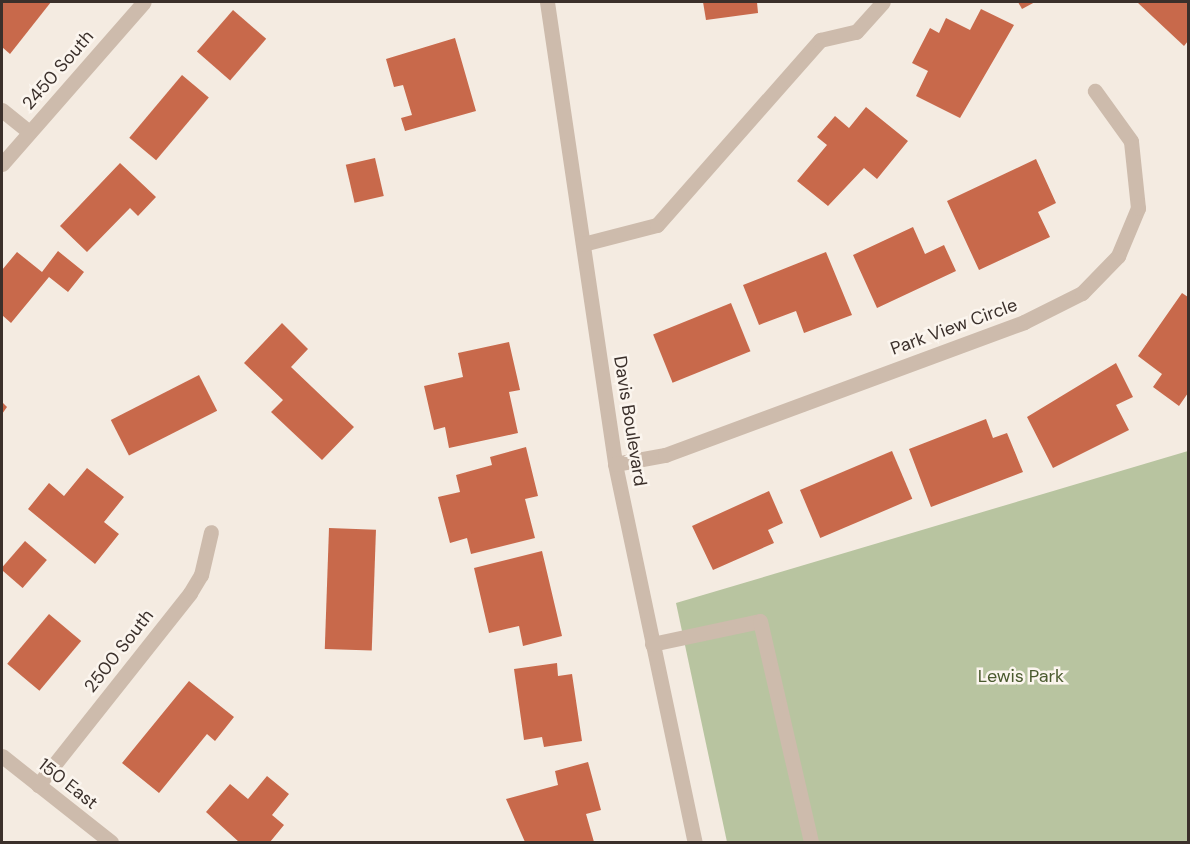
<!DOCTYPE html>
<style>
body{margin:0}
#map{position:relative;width:1190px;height:844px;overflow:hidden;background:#f4ebe1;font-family:"DM Sans",sans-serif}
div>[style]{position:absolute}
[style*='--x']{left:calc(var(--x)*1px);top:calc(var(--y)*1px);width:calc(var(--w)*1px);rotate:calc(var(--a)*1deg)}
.green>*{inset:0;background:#b8c4a0}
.building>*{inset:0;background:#c8694b;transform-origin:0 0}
.minor>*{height:15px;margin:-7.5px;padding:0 7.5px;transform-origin:7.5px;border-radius:7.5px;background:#cdbbac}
span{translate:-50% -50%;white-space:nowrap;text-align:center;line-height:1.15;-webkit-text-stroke:5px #fbf5ee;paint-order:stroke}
.street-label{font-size:18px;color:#3b302b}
.park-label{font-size:18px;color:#4a5a2e}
.frame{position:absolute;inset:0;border:3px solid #3b302b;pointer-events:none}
</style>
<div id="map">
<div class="green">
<i style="clip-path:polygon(1188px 451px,1188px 842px,727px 842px,676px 603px)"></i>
</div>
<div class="building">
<i style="clip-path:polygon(2px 2px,51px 2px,10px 54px,2px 47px)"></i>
<i style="clip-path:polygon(703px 2px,757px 2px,758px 13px,706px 20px)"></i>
<i style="clip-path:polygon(1018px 2px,1035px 2px,1022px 9px)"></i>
<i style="clip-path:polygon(1137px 2px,1188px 2px,1188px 41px,1184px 46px)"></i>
<i style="clip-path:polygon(981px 9px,1014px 25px,960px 118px,916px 96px,928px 71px,912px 63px,930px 28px,939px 33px,946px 18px,970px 30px)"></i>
<i style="left:233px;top:10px;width:44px;height:55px;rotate:41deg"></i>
<i style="clip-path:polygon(455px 38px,476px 111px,405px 131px,401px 118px,412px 115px,403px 85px,394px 87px,386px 59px)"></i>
<i style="left:182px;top:75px;width:35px;height:82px;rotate:40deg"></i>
<i style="clip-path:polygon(866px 107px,908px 141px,877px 179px,864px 168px,828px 206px,797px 181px,827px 145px,817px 137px,835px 116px,849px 128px)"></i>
<i style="left:375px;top:158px;width:39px;height:30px;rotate:77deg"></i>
<i style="clip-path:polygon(1036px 159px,1056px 203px,1038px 212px,1050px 237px,979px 270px,947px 201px)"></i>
<i style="clip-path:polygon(120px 163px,156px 197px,138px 216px,130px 208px,87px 252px,60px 226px)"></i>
<i style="clip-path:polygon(913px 227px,925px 254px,944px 245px,956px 271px,877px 308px,853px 255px)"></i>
<i style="clip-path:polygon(58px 251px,84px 272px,68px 292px,49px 277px,11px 323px,2px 315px,2px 270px,17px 252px,42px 272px)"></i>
<i style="clip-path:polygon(826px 252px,852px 315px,804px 333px,796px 311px,759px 325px,743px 285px)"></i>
<i style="clip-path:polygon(1182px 293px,1188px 297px,1188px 393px,1179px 406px,1153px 387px,1162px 374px,1138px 356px)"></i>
<i style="left:731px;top:303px;width:52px;height:84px;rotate:68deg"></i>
<i style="clip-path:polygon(282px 323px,308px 349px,291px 367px,354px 427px,322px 460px,271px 412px,283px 400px,244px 363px)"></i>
<i style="clip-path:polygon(509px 342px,520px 390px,509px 392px,518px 433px,449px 448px,445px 427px,434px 430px,424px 386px,463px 377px,458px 353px)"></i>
<i style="clip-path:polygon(1116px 363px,1133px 397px,1116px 405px,1129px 430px,1053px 468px,1027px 417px)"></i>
<i style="left:199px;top:375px;width:40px;height:99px;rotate:63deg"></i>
<i style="clip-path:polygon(2px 402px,7px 407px,2px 414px)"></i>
<i style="clip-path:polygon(986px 419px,993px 438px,1007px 433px,1023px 472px,931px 507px,909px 449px)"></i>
<i style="clip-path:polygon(526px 447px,538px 496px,525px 499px,535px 538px,471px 554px,467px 538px,450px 543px,438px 497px,460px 492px,456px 475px,492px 465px,490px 457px)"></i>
<i style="left:892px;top:451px;width:52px;height:100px;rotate:67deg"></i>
<i style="clip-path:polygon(87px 468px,124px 497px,104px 522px,119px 534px,95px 564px,28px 509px,49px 483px,64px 496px)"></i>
<i style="clip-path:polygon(769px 491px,783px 523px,768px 530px,774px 543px,713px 570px,692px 526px)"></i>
<i style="left:329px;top:528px;width:47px;height:121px;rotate:2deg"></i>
<i style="left:25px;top:541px;width:29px;height:37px;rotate:41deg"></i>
<i style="clip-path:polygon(542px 551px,562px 636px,523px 646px,519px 626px,489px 633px,474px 568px)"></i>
<i style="left:49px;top:614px;width:42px;height:65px;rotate:40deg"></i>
<i style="clip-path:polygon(557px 663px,558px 676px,572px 674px,582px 741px,544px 747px,542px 737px,524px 740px,514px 669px)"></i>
<i style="clip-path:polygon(189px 681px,234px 717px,215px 741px,207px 734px,159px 793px,122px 763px)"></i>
<i style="clip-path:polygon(588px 762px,601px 810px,586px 814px,594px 842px,525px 842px,506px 799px,558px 785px,555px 771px)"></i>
<i style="clip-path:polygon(267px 776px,289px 794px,272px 815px,284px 825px,270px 842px,239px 842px,206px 812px,230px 784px,248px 799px)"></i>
</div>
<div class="minor">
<i style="--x:547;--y:2;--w:467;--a:81.6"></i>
<i style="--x:615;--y:464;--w:386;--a:78.1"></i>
<i style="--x:2;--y:110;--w:35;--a:39"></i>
<i style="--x:2;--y:164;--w:215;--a:-48.8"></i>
<i style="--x:583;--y:244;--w:76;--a:-14.4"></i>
<i style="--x:657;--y:225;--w:247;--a:-48.6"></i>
<i style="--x:820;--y:40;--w:37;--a:-13"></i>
<i style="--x:856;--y:32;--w:40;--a:-48"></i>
<i style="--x:615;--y:464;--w:51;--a:-10.2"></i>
<i style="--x:665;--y:455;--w:383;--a:-20.3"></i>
<i style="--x:1024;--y:322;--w:65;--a:-26.6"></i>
<i style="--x:1082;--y:293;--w:52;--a:-45.8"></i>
<i style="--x:1118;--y:256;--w:52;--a:-67.4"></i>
<i style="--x:1138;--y:208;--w:67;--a:-96"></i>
<i style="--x:1131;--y:141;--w:62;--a:-125.8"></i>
<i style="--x:652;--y:644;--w:110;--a:-12"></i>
<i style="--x:760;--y:621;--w:227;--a:77"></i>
<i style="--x:2;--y:756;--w:139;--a:38.3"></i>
<i style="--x:38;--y:785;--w:245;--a:-51.6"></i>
<i style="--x:190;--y:593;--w:21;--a:-59"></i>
<i style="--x:201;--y:575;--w:44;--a:-76.9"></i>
</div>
<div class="street-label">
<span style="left:58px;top:70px;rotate:-49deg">2450 South</span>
<span style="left:954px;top:327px;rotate:-20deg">Park View Circle</span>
<span style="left:630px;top:421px;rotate:81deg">Davis Boulevard</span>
<span style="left:119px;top:651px;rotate:-52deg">2500 South</span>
<span style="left:68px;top:784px;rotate:38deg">150 East</span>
</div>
<div class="park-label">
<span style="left:1021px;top:676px">Lewis Park</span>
</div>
<div class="frame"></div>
</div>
